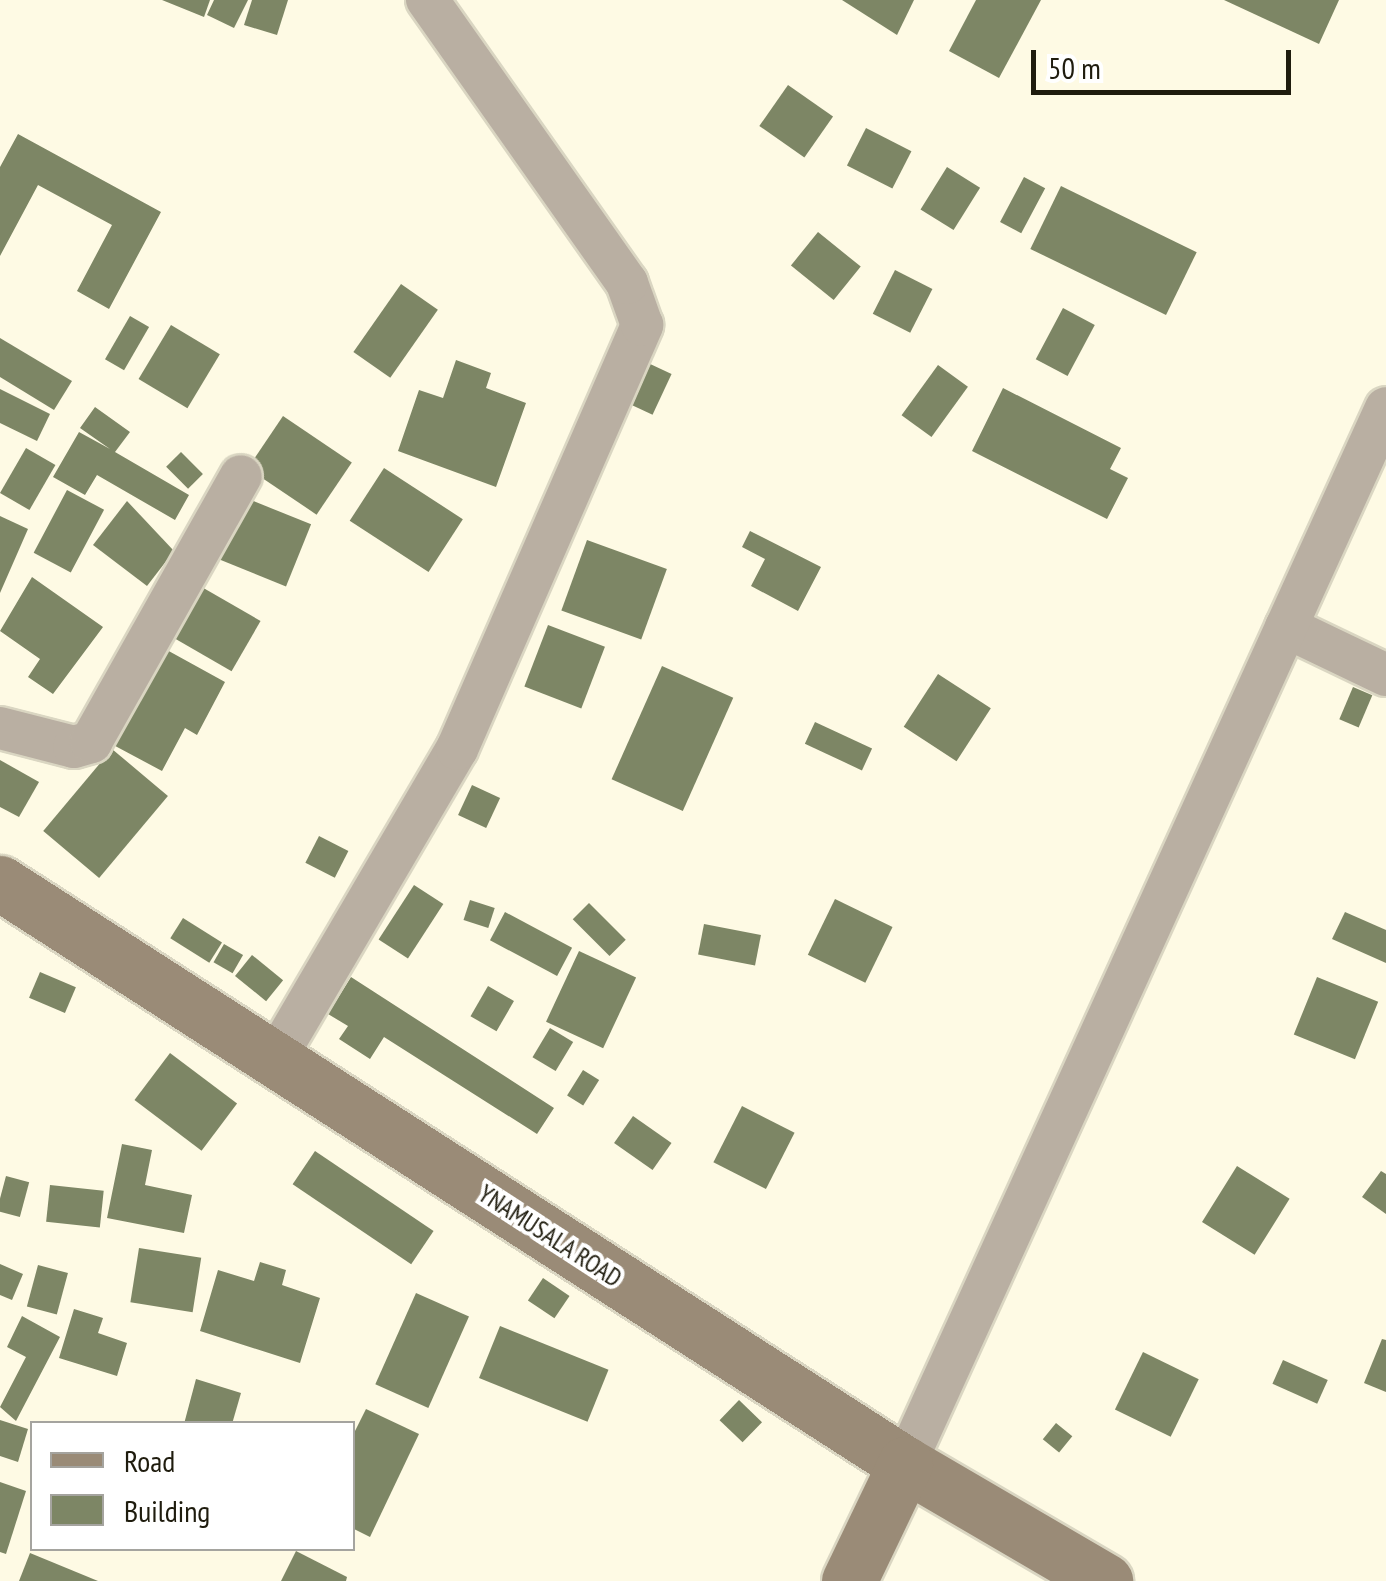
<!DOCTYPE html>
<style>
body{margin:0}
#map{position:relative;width:1386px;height:1581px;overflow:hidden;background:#fefae4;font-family:"PT Sans Narrow",sans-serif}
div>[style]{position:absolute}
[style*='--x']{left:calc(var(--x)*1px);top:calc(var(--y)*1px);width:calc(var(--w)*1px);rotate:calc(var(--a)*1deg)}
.building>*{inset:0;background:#7d8665;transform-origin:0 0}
.roads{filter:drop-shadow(2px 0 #dad6c2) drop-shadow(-2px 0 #dad6c2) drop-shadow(0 2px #dad6c2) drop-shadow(0 -2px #dad6c2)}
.street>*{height:42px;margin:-21px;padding:0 21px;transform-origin:21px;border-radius:21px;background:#b9afa2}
.secondary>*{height:55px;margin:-27.5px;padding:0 27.5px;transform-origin:27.5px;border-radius:27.5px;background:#9a8b77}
span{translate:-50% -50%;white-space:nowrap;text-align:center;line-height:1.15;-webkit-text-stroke:8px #fff;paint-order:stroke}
.street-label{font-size:25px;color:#1f1c0e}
.legend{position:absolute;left:30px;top:1421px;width:325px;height:130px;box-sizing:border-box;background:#fff;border:2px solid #a5a49f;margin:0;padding:12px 18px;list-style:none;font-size:30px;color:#1f1c0e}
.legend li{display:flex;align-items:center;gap:20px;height:50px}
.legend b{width:50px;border:2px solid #a5a49f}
.scale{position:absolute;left:1031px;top:50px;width:260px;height:45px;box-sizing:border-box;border:5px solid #1f1c0e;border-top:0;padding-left:12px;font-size:30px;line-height:35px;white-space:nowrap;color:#1f1c0e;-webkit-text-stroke:8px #fff;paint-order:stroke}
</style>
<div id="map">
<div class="building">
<i style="clip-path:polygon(162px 0,210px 0,204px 17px)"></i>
<i style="clip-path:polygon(214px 0,248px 0,234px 28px,207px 15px)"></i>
<i style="clip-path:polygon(252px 0,288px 0,277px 35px,244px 25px)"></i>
<i style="clip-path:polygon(842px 0,914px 0,897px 35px)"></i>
<i style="clip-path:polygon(976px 0,1041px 0,999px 78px,949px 51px)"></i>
<i style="clip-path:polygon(1224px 0,1339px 0,1319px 44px)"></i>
<i style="left:788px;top:85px;width:55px;height:50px;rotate:35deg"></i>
<i style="left:866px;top:128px;width:51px;height:42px;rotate:27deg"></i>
<i style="clip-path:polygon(18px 134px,161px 212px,109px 309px,77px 291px,112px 225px,38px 185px,0 256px,0 167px)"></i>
<i style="left:947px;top:167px;width:39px;height:50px;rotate:32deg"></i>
<i style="left:1024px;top:177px;width:24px;height:51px;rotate:28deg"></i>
<i style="left:1061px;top:186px;width:151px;height:70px;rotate:26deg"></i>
<i style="left:818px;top:232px;width:55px;height:43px;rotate:39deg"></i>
<i style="left:895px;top:270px;width:42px;height:49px;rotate:27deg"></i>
<i style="left:401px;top:284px;width:45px;height:83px;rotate:35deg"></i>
<i style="left:1063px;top:308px;width:36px;height:58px;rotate:28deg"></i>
<i style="left:130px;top:316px;width:22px;height:50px;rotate:30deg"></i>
<i style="left:171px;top:325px;width:57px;height:63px;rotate:31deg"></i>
<i style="clip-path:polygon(0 338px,72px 381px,54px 410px,0 377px)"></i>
<i style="clip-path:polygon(456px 360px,491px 373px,486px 388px,526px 403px,496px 487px,398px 451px,419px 390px,443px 398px)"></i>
<i style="left:648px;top:363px;width:26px;height:45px;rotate:25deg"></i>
<i style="left:938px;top:365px;width:37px;height:62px;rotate:36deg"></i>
<i style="clip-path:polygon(1003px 388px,1121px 448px,1110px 469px,1128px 478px,1107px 519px,972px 451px)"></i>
<i style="clip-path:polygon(0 389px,50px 414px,37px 441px,0 423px)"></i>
<i style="clip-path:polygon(95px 407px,130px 432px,115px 452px,189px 495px,175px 520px,97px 475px,85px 495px,53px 477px,79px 432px,110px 449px,80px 428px)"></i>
<i style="left:283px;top:416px;width:83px;height:63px;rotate:34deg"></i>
<i style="left:26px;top:448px;width:34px;height:52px;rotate:30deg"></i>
<i style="left:181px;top:452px;width:31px;height:21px;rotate:45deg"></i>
<i style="left:384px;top:468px;width:94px;height:63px;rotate:33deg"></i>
<i style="left:67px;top:490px;width:42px;height:71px;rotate:28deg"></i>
<i style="left:236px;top:494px;width:81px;height:67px;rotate:22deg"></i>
<i style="clip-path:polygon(127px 501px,174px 551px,147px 586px,93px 545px)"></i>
<i style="clip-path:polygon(0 516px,28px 529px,0 593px)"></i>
<i style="clip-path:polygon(750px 531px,821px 567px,798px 611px,751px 586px,765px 559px,742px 547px)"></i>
<i style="left:587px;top:540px;width:85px;height:75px;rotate:20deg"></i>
<i style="clip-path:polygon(32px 577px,103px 627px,53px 694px,28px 677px,40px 659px,0 631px)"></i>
<i style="left:193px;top:582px;width:78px;height:58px;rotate:30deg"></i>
<i style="left:548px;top:625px;width:61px;height:66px;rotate:21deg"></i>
<i style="clip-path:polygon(156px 644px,225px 682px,197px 735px,185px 728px,162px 771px,104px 740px)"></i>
<i style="left:662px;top:666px;width:78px;height:124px;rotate:24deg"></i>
<i style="left:938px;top:674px;width:63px;height:63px;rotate:33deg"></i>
<i style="left:1353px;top:687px;width:21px;height:35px;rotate:23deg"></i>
<i style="left:815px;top:722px;width:63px;height:24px;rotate:25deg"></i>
<i style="left:112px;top:749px;width:73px;height:107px;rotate:40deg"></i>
<i style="clip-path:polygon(0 760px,39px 782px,19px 817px,0 807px)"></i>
<i style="left:472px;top:785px;width:31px;height:33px;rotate:25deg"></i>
<i style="left:319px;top:836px;width:33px;height:30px;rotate:27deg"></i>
<i style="left:414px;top:885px;width:35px;height:65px;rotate:33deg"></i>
<i style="left:835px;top:899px;width:64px;height:62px;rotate:26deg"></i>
<i style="left:470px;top:900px;width:26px;height:21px;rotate:18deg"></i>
<i style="left:589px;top:903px;width:52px;height:23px;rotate:45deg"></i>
<i style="left:505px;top:912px;width:76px;height:32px;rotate:28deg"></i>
<i style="clip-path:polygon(1345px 912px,1386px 930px,1386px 963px,1332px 939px)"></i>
<i style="left:183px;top:918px;width:46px;height:24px;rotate:32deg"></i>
<i style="left:704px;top:924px;width:58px;height:31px;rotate:11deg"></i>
<i style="left:224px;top:944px;width:22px;height:21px;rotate:30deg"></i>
<i style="left:579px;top:951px;width:63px;height:78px;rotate:25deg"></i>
<i style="left:252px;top:955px;width:40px;height:27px;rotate:39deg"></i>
<i style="left:40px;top:972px;width:39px;height:28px;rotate:23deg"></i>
<i style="clip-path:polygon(351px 977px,554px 1108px,537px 1134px,384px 1037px,370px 1059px,339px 1039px,348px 1026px,328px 1014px)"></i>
<i style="left:1317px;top:977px;width:66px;height:62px;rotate:22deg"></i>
<i style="left:488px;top:986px;width:30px;height:35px;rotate:30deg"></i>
<i style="left:550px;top:1028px;width:27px;height:34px;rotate:31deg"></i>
<i style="left:170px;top:1053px;width:84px;height:59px;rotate:37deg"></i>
<i style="left:583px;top:1070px;width:19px;height:30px;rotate:32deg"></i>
<i style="left:742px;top:1106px;width:59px;height:63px;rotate:27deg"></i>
<i style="left:633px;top:1116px;width:47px;height:33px;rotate:35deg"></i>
<i style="clip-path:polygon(122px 1144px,152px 1150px,145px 1185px,192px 1195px,184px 1233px,107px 1218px)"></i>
<i style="left:315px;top:1151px;width:143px;height:40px;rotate:34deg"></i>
<i style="left:1237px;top:1166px;width:62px;height:66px;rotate:32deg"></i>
<i style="clip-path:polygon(1381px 1171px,1386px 1174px,1386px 1214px,1362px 1197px)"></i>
<i style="left:6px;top:1176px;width:24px;height:36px;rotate:15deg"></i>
<i style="left:50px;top:1185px;width:54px;height:37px;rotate:6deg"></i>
<i style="left:139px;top:1248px;width:63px;height:55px;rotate:9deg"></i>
<i style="clip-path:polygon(260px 1262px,286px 1270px,282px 1285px,320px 1298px,300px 1363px,200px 1331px,218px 1270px,254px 1281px)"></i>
<i style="clip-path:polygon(0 1264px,23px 1274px,12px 1300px,0 1295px)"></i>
<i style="left:38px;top:1265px;width:31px;height:43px;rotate:15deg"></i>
<i style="left:543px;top:1278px;width:32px;height:27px;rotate:34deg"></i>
<i style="left:416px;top:1293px;width:58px;height:100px;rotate:24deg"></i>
<i style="clip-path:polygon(74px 1309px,103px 1318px,98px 1333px,127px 1343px,117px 1376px,59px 1358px)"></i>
<i style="clip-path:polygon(22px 1316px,60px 1337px,16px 1421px,0 1407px,26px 1357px,7px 1347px)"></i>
<i style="left:500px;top:1326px;width:117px;height:56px;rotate:22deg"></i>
<i style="clip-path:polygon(1382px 1339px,1386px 1340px,1386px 1392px,1364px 1383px)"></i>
<i style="left:1143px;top:1352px;width:62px;height:64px;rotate:26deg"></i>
<i style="left:1283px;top:1360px;width:49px;height:26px;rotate:24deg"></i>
<i style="clip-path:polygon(196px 1379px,241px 1393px,232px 1424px,184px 1424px)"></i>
<i style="left:739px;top:1400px;width:32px;height:28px;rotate:44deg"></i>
<i style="clip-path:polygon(366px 1409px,419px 1434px,370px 1537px,352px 1528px,352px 1437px)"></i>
<i style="clip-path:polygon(0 1420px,28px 1429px,18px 1462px,0 1456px)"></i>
<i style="left:1056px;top:1423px;width:21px;height:21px;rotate:39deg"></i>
<i style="clip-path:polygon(0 1482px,26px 1491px,6px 1554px,0 1552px)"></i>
<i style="clip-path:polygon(296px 1551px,347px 1577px,346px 1581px,281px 1581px)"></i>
<i style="clip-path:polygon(30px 1553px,98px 1581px,19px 1581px)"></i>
</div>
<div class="roads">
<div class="street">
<i style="--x:1286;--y:627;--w:111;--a:25.6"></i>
<i style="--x:0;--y:728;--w:76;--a:14.4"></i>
<i style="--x:74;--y:747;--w:18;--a:-16"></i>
<i style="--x:91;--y:742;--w:305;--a:-60.6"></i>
<i style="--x:275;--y:1059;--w:359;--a:-59.6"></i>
<i style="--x:457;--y:749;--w:463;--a:-66.4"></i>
<i style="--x:642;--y:325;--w:45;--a:-109.7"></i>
<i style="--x:627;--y:283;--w:347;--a:-125.2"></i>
<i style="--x:905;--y:1464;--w:1160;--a:-65.51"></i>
</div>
<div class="secondary">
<i style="--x:0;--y:883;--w:1075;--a:32.7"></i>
<i style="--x:905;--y:1464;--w:232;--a:30.3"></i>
<i style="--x:849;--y:1581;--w:130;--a:-64.4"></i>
</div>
</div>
<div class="street-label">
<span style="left:550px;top:1236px;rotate:33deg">YNAMUSALA ROAD</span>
</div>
<ul class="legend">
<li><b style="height:12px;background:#9a8b77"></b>Road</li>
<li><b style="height:28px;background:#7d8665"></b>Building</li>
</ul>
<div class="scale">50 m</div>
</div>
